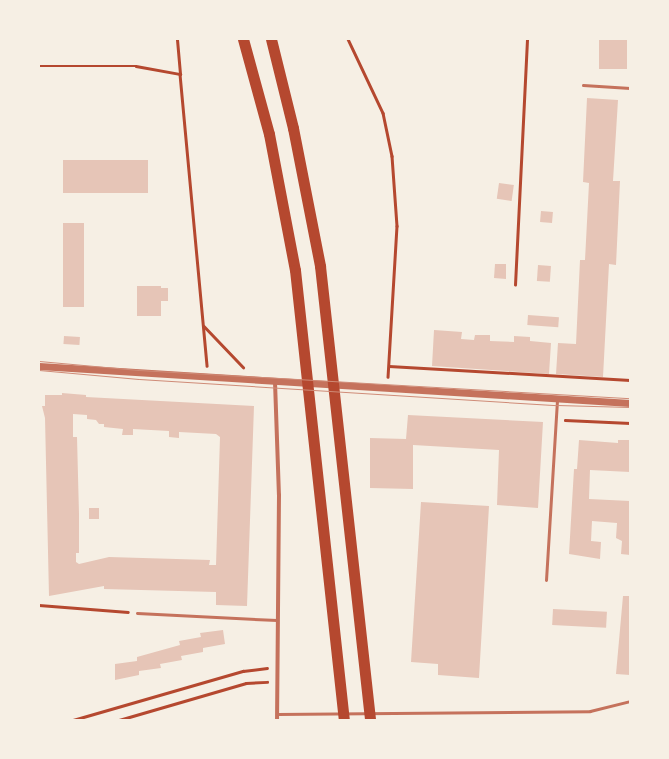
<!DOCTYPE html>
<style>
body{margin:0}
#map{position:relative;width:669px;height:759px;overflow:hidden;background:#f6efe4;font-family:Signika,sans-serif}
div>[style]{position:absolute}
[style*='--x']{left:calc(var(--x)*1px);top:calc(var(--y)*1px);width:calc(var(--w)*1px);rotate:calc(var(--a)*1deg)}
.building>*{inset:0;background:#e6c5b7;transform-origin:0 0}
.path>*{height:2.5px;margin:-1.25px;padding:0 1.25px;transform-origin:1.25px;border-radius:1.25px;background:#b5482f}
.service>*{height:3px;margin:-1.5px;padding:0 1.5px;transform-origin:1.5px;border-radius:1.5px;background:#c5725c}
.minor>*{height:4px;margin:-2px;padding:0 2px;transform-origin:2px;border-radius:2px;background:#c5725c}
.tertiary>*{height:7px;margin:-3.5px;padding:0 3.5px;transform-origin:3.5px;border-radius:3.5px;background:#c5725c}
.trunk>*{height:11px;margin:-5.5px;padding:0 5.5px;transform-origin:5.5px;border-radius:5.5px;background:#b5482f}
.tram>*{height:1px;margin:-0.5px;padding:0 0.5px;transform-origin:0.5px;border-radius:0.5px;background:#cf8b77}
span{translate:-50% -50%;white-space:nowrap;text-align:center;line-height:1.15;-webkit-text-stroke:4px #f6efe4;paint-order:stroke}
.frame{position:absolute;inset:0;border:40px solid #f6efe4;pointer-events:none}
</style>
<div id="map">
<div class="building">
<i style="left:599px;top:39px;width:28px;height:30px"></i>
<i style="clip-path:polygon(587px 98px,618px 100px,613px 181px,620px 181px,616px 265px,609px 264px,603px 377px,556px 374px,558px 343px,576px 344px,580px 260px,585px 260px,589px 183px,583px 182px)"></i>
<i style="left:63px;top:160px;width:85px;height:33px"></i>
<i style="left:499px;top:183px;width:15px;height:16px;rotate:8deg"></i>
<i style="left:541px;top:211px;width:12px;height:11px;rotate:5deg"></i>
<i style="left:63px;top:223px;width:21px;height:84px"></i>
<i style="clip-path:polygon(495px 264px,506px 264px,506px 279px,494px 278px)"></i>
<i style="left:538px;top:265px;width:13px;height:16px;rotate:4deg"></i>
<i style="clip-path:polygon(137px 286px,161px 286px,161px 288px,168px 288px,168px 301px,161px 301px,161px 316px,137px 316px)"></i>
<i style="left:528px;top:315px;width:31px;height:10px;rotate:4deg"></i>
<i style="clip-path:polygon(434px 330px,462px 332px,461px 339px,474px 340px,475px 335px,490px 335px,490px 341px,514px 342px,514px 336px,530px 337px,530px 341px,551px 343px,549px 374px,432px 366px)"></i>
<i style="left:64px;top:336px;width:16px;height:8px;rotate:4deg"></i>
<i style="clip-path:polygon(evenodd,62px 393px,86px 395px,86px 397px,254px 406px,247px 606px,216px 605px,216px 592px,104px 589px,104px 586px,49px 596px,45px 418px,42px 406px,45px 406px,45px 395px,62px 395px,62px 393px,73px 414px,87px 415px,87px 419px,96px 420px,99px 424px,104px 424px,104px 427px,123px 429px,122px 435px,133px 435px,133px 429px,169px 431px,169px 437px,179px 438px,179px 432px,216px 434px,220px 437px,216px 565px,209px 565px,210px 560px,109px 557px,79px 564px,76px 562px,76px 553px,79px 553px,79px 514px,77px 437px,73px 437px,73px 414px)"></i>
<i style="clip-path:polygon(408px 415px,543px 422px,538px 508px,497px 505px,499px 450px,413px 445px,413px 489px,370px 488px,370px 438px,406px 439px)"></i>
<i style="clip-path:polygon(579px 440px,618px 443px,618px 440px,629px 440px,630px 472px,590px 470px,589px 499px,630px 501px,630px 555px,621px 554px,622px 541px,616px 538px,617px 523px,592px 521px,591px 541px,601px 542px,600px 559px,569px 554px,574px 469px,577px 469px)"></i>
<i style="clip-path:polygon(421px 502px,489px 506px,479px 678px,438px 675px,438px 664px,411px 662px)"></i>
<i style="left:89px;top:508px;width:10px;height:11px"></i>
<i style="clip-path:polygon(623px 596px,630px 596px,630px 675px,616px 674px)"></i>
<i style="left:553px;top:609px;width:54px;height:16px;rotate:3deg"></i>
<i style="clip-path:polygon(223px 630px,225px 644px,203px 648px,203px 652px,181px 656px,182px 660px,160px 664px,161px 668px,139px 671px,139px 675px,115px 680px,115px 664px,137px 661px,137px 657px,180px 645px,179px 641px,201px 637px,200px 633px)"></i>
</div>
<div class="path">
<i style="--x:348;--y:39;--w:82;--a:64.7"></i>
<i style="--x:383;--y:113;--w:44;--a:78.2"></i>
<i style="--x:392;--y:156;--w:70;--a:85.9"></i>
<i style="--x:397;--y:226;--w:151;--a:93.4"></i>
<i style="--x:39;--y:66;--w:97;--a:0"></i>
<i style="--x:136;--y:66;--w:45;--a:10.3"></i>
<i style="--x:180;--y:74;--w:35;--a:-95"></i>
<i style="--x:180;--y:74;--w:293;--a:84.7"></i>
<i style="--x:515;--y:285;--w:246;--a:-87.2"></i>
<i style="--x:204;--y:326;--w:57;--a:46.4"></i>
<i style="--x:389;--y:366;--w:241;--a:3.3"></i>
<i style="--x:565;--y:420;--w:65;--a:2.6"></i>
<i style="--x:39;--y:605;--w:89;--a:4.5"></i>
<i style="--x:73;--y:720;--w:177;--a:-16.1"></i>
<i style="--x:243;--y:671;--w:24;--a:-7"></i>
<i style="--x:119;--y:720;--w:132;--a:-16.2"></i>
<i style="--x:246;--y:683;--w:21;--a:-3"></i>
</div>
<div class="service">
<i style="--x:583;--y:85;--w:47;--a:3.7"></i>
<i style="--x:546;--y:580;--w:180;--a:-86.5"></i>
<i style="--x:137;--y:613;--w:140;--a:2.9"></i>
<i style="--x:277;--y:714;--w:313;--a:-0.5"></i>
<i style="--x:590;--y:711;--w:41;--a:-14"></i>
</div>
<div class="minor">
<i style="--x:275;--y:382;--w:113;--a:88"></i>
<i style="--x:279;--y:495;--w:225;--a:90.5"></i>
</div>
<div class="tertiary">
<i style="--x:39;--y:366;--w:592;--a:3.58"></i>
</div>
<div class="trunk">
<i style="--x:243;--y:39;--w:98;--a:74.7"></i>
<i style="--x:269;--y:134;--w:138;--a:79.2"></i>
<i style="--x:295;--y:270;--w:453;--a:83.8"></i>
<i style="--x:271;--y:39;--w:92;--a:76.1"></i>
<i style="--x:293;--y:128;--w:141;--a:78.9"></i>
<i style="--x:320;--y:266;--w:457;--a:83.7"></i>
</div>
<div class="tram">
<i style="--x:39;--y:361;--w:100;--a:5.1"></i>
<i style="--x:139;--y:370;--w:492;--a:3.3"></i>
<i style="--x:39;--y:370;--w:100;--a:5.1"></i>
<i style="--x:139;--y:379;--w:419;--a:3.6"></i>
<i style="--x:557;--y:405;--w:73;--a:1.6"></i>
</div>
<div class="frame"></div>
</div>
